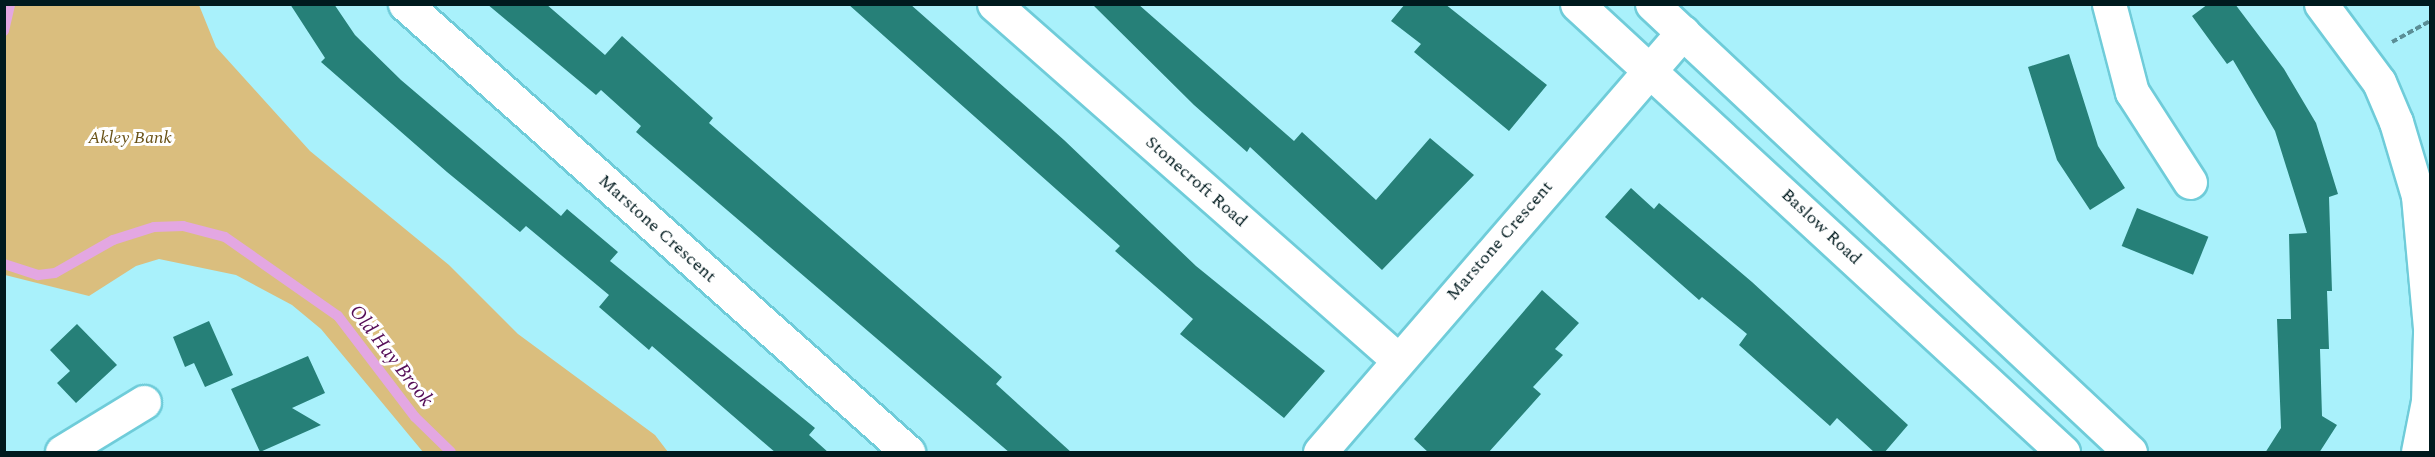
<!DOCTYPE html>
<style>
body{margin:0}
#map{position:relative;width:2435px;height:457px;overflow:hidden;background:#a9f1fb;font-family:Spectral,serif}
div>[style]{position:absolute}
[style*='--x']{left:calc(var(--x)*1px);top:calc(var(--y)*1px);width:calc(var(--w)*1px);rotate:calc(var(--a)*1deg)}
.green>*{inset:0;background:#dabe7e}
.stream>*{height:10px;margin:-5px;padding:0 5px;transform-origin:5px;border-radius:5px;background:#e3a7e2}
.building>*{inset:0;background:#268078;transform-origin:0 0}
.path>*{height:4px;margin-top:-2px;transform-origin:0;background:repeating-linear-gradient(90deg,#5b8e96 0 6px,transparent 0 9px)}
.roads{filter:drop-shadow(2px 0 #6fccd9) drop-shadow(-2px 0 #6fccd9) drop-shadow(0 2px #6fccd9) drop-shadow(0 -2px #6fccd9)}
.minor>*{height:33px;margin:-16.5px;padding:0 16.5px;transform-origin:16.5px;border-radius:16.5px;background:#fff}
.major>*{height:33px;margin:-16.5px;padding:0 16.5px;transform-origin:16.5px;border-radius:16.5px;background:#fff}
span{translate:-50% -50%;white-space:nowrap;text-align:center;line-height:1.15;-webkit-text-stroke:6px #fff;paint-order:stroke}
.park-label{font-size:18px;color:#695217;font-style:italic}
.street-label{font-size:18px;color:#001a1e}
.water-label{font-size:20px;color:#550d56;font-style:italic}
.frame{position:absolute;inset:0;border:6px solid #001a1e;pointer-events:none}
</style>
<div id="map">
<div class="green">
<i style="clip-path:polygon(5px 4px,199px 5px,216px 47px,310px 151px,449px 265px,518px 334px,655px 435px,668px 452px,423px 452px,321px 329px,292px 305px,236px 275px,159px 259px,136px 266px,89px 296px,5px 275px)"></i>
</div>
<div class="stream">
<i style="--x:4;--y:31;--w:28;--a:-77"></i>
<i style="--x:4;--y:264;--w:36;--a:18"></i>
<i style="--x:38;--y:275;--w:17;--a:-7"></i>
<i style="--x:55;--y:273;--w:67;--a:-29.6"></i>
<i style="--x:113;--y:240;--w:43;--a:-17.6"></i>
<i style="--x:154;--y:227;--w:29;--a:-2"></i>
<i style="--x:183;--y:226;--w:43;--a:14.7"></i>
<i style="--x:225;--y:237;--w:138;--a:35"></i>
<i style="--x:338;--y:316;--w:127;--a:52.7"></i>
<i style="--x:415;--y:417;--w:50;--a:44.2"></i>
</div>
<div class="building">
<i style="clip-path:polygon(290px 4px,334px 4px,355px 35px,401px 80px,561px 216px,567px 209px,618px 252px,610px 261px,815px 428px,809px 435px,829px 453px,776px 453px,652px 346px,649px 350px,599px 307px,609px 295px,526px 226px,520px 232px,447px 172px,321px 62px,325px 58px)"></i>
<i style="clip-path:polygon(487px 4px,546px 4px,605px 55px,622px 36px,713px 118px,709px 123px,1002px 377px,996px 384px,1072px 453px,1010px 453px,636px 132px,641px 126px,601px 90px,596px 95px)"></i>
<i style="clip-path:polygon(848px 4px,910px 4px,1064px 140px,1196px 266px,1325px 371px,1284px 418px,1180px 334px,1193px 319px,1115px 251px,1120px 246px)"></i>
<i style="clip-path:polygon(1092px 4px,1138px 4px,1294px 141px,1302px 132px,1376px 200px,1430px 138px,1474px 175px,1382px 270px,1250px 147px,1247px 152px,1194px 105px)"></i>
<i style="clip-path:polygon(1405px 4px,1445px 4px,1547px 85px,1509px 131px,1414px 52px,1421px 44px,1391px 21px)"></i>
<i style="clip-path:polygon(2208px 4px,2235px 4px,2284px 69px,2316px 123px,2338px 194px,2329px 197px,2332px 291px,2327px 291px,2329px 349px,2320px 349px,2322px 416px,2337px 425px,2319px 453px,2265px 453px,2281px 428px,2277px 319px,2291px 319px,2289px 234px,2307px 233px,2275px 131px,2233px 60px,2227px 64px,2192px 16px)"></i>
<i style="clip-path:polygon(2069px 54px,2098px 146px,2125px 188px,2090px 210px,2057px 160px,2028px 67px)"></i>
<i style="clip-path:polygon(1631px 188px,1654px 209px,1659px 203px,1752px 282px,1908px 425px,1884px 453px,1875px 453px,1837px 418px,1830px 426px,1739px 345px,1747px 334px,1702px 297px,1699px 300px,1605px 217px)"></i>
<i style="left:2137px;top:208px;width:77px;height:41px;rotate:22deg"></i>
<i style="clip-path:polygon(1542px 290px,1579px 323px,1555px 349px,1563px 355px,1533px 387px,1541px 394px,1488px 453px,1429px 453px,1414px 439px)"></i>
<i style="clip-path:polygon(209px 321px,233px 375px,205px 387px,194px 363px,185px 367px,173px 337px)"></i>
<i style="clip-path:polygon(77px 324px,117px 365px,76px 403px,57px 383px,70px 371px,50px 350px)"></i>
<i style="clip-path:polygon(308px 356px,325px 393px,292px 408px,321px 425px,260px 452px,231px 389px)"></i>
</div>
<div class="path">
<i style="--x:2392;--y:42;--w:43;--a:-28.9"></i>
</div>
<div class="roads">
<div class="minor">
<i style="--x:405;--y:4;--w:674;--a:41.69"></i>
<i style="--x:994;--y:4;--w:537;--a:41.38"></i>
<i style="--x:2109;--y:4;--w:91;--a:75.4"></i>
<i style="--x:2132;--y:92;--w:107;--a:57.2"></i>
<i style="--x:2321;--y:4;--w:97;--a:53.4"></i>
<i style="--x:2379;--y:82;--w:43;--a:67"></i>
<i style="--x:2396;--y:122;--w:77;--a:73.4"></i>
<i style="--x:2418;--y:196;--w:133;--a:84.8"></i>
<i style="--x:62;--y:452;--w:96;--a:-31.4"></i>
<i style="--x:1320;--y:452;--w:555;--a:-49.16"></i>
<i style="--x:2418;--y:452;--w:52;--a:-78.9"></i>
<i style="--x:2428;--y:401;--w:69;--a:-88.3"></i>
</div>
<div class="major">
<i style="--x:1577;--y:4;--w:661;--a:42.67"></i>
<i style="--x:1652;--y:4;--w:655;--a:43.14"></i>
</div>
</div>
<div class="park-label">
<span style="left:130px;top:138px">Akley Bank</span>
</div>
<div class="street-label">
<span style="left:1196px;top:182px;rotate:41deg">Stonecroft Road</span>
<span style="left:1821px;top:227px;rotate:43deg">Baslow Road</span>
<span style="left:657px;top:229px;rotate:42deg">Marstone Crescent</span>
<span style="left:1500px;top:241px;rotate:-49deg">Marstone Crescent</span>
</div>
<div class="water-label">
<span style="left:391px;top:356px;rotate:52deg">Old Hay Brook</span>
</div>
<div class="frame"></div>
</div>
